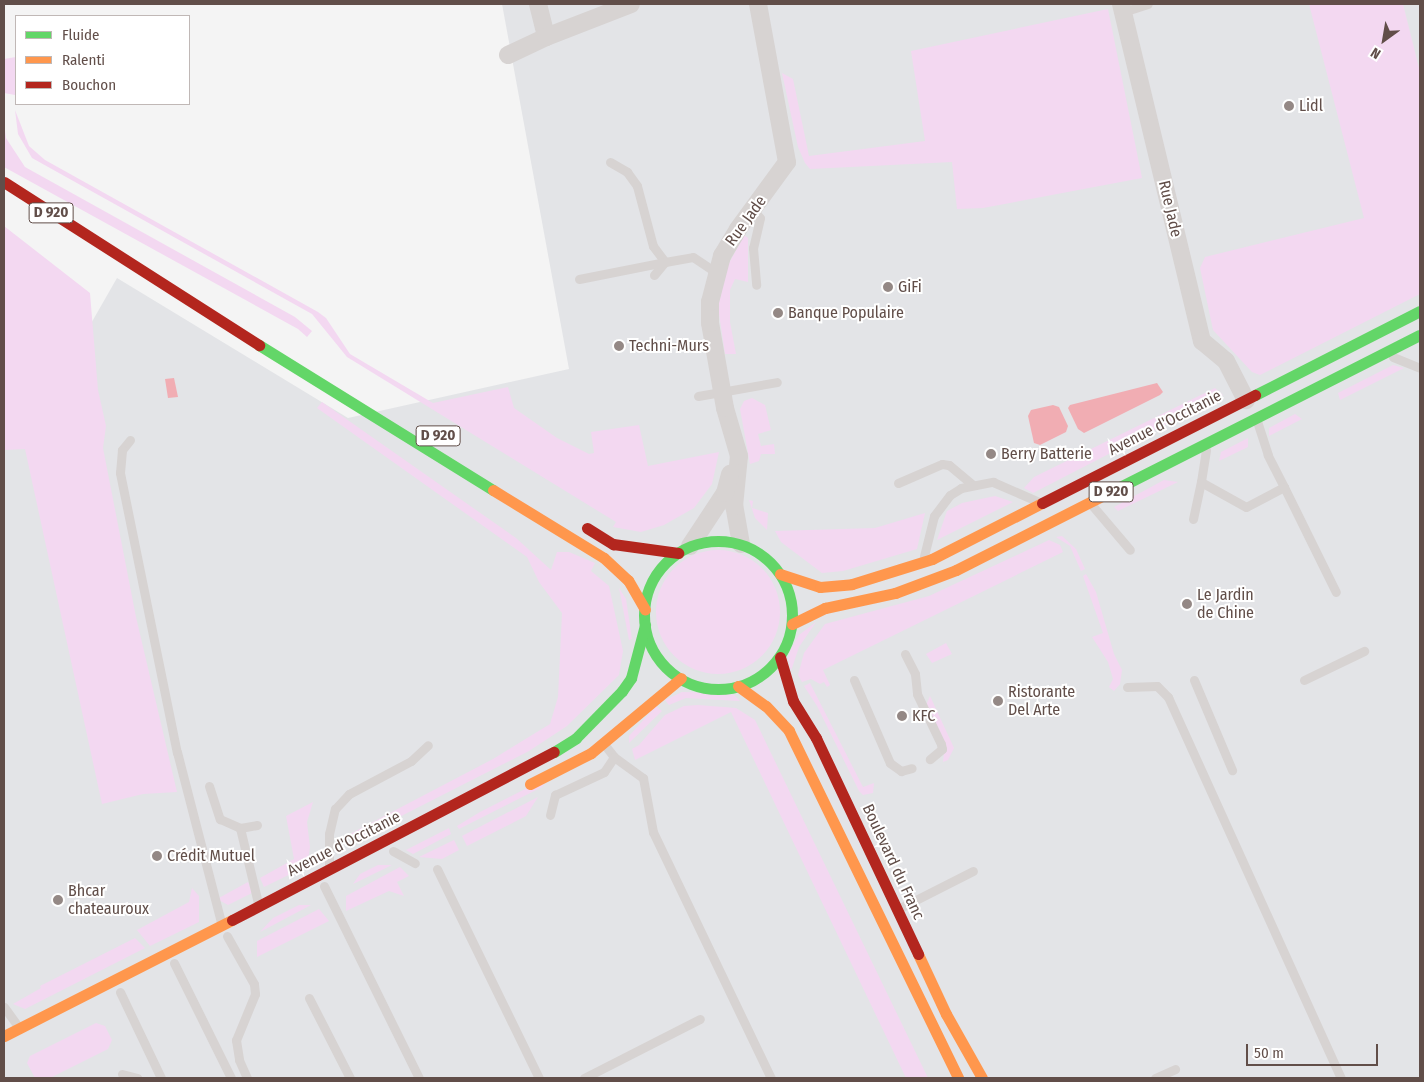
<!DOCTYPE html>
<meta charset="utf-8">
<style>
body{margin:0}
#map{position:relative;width:1424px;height:1082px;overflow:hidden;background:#f4f4f4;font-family:"Fira Sans Condensed",sans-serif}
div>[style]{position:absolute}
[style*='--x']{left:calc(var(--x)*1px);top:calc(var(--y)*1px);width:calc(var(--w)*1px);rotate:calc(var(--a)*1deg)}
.commercial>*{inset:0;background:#e3e4e7}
.green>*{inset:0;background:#f3d8f1}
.round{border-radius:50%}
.water>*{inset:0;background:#f1adb3}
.lane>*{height:9px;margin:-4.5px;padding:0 4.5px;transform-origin:4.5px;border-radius:4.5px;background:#d7d3d2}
.street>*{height:18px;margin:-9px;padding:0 9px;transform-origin:9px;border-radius:9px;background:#d7d3d2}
.fast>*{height:11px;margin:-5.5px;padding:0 5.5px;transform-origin:5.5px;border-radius:5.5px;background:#63d668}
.fast>.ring{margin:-5.5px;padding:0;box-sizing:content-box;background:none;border:11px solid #63d668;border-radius:50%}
.slow>*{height:11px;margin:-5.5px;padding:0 5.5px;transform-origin:5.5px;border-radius:5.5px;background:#ff974d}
.jam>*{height:11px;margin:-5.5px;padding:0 5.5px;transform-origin:5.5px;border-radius:5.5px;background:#b3261e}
.dots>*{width:14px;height:14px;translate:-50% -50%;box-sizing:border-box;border:2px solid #fff;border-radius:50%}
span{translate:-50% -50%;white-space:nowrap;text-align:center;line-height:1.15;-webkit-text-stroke:4px #fff;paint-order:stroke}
.shield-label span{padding:1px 4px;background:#fff;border:1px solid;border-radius:4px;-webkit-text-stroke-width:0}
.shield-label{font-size:15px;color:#614e49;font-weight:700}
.poi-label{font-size:16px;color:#614e49}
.left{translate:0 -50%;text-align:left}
.street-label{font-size:16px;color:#614e49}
.frame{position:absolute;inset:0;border:5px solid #614e49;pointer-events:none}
.legend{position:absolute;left:15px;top:15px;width:175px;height:90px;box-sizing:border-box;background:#fff;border:1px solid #c0b8b6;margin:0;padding:6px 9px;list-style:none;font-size:15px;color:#614e49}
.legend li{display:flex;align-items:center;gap:10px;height:25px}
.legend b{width:25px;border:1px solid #c0b8b6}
.north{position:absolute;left:1359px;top:15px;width:50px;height:50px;-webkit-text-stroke:4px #fff;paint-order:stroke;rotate:212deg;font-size:14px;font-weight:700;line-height:20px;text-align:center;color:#614e49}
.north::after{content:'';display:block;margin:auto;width:18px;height:22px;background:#614e49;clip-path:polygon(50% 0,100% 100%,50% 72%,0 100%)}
.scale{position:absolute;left:1246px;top:1044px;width:132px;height:22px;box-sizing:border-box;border:2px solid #614e49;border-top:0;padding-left:6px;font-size:15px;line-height:18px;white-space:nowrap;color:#614e49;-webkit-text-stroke:4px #fff;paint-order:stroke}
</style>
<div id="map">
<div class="commercial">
<i style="clip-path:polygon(502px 4px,1420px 4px,1420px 1078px,4px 1078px,4px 447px,22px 444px,117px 278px,348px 418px,569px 369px)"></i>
</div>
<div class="green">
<i style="clip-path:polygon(1309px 4px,1403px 4px,1420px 72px,1420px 294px,1260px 375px,1252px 372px,1213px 330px,1200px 268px,1205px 257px,1364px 218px)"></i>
<i style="clip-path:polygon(1108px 9px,1142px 178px,983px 208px,957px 209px,952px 162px,810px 169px,805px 163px,798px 147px,782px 73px,793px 79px,809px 156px,925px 141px,911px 51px)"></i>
<i style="clip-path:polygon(16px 57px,16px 95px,15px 95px,4px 93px,4px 59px)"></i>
<i style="clip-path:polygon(15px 110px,29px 146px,45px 160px,318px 312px,326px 318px,350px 354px,433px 403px,508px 387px,514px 408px,557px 438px,589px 454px,594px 453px,591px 432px,639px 425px,648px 466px,719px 452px,712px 484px,694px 508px,664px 525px,641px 532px,613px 527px,616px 522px,347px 357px,312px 314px,32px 158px,18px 134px)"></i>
<i style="clip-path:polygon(4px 123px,6px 138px,25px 167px,295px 317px,312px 331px,307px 337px,298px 329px,4px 167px)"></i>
<i style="clip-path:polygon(4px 226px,90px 293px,98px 390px,106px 426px,103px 448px,136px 617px,177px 792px,143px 794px,102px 804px,25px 449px,4px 450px)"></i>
<i style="clip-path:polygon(744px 235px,748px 238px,748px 282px,735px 279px,730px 290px,730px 322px,736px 354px,725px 354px,718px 307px,727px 267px)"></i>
<i style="clip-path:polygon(1393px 365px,1404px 368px,1340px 400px,1338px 393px)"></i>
<i style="clip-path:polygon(1215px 388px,1223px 395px,1033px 493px,1024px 488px,1034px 477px)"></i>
<i style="clip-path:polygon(752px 398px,765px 405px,771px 430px,758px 434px,761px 446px,774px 444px,775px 454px,761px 454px,759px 461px,750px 464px,740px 409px,744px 401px)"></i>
<i style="clip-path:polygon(322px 402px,516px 538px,551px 570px,557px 552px,569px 552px,595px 563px,591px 571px,609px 586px,623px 651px,619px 675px,567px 726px,529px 751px,354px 840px,348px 835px,493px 759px,550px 724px,558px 697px,562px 613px,539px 582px,527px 557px,317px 408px)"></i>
<i style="clip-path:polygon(1295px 414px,1302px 419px,1269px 436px,1269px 428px)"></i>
<i style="clip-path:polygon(1248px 438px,1248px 447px,1219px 461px,1221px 452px)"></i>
<i style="clip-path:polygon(1164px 480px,1178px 482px,1118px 511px,1114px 507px)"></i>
<i style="clip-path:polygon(995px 496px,1013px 502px,937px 540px,947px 511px,962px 503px)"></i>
<i style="clip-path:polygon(749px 500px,753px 501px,752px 508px,768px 513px,767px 530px,755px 518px)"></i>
<i style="clip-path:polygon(925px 513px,917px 549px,843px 571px,822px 573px,781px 542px,775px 531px,875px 528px)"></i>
<i style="clip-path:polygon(1062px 536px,1076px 549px,1085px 569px,1081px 571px,1070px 546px,1056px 537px)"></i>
<i style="clip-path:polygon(1049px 540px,1060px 545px,1063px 552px,823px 670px,830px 685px,827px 687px,824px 682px,820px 684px,811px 679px,802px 682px,798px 675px,804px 653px,825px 624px,929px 596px)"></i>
<i class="round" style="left:656px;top:550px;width:124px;height:124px"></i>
<i style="clip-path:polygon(1086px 574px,1096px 592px,1114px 654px,1122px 670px,1120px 684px,1114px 691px,1109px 687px,1113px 679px,1108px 662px,1092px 637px,1103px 633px,1083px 576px)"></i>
<i style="clip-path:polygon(619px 588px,626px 599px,632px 639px,629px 640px)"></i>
<i style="clip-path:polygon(816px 622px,799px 647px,791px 671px,788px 658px,791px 649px,799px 635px)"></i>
<i style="clip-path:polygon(946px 643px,952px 654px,932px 663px,926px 654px)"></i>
<i style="clip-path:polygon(810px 683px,863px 787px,874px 783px,873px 793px,863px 795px,859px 791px,817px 706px,804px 686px)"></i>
<i style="clip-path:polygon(682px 692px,722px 693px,734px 695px,740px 701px,686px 698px,669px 705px,665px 700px)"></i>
<i style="clip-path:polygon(930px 696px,954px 748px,948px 760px,943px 762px,944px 752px,926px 705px)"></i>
<i style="clip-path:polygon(698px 705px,736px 708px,755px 720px,928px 1078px,906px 1078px,731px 712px,635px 760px,632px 749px,639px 745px,665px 715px,684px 706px)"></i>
<i style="clip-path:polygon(656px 706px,662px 711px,629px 743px,629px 736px)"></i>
<i style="clip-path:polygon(549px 777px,542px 787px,459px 829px,457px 826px,480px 812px)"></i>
<i style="clip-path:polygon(538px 797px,526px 816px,467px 846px,462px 836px)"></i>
<i style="clip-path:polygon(313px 802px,307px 822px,310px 847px,307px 866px,264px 887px,260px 878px,294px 859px,286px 816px)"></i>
<i style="clip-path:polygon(449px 828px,451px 834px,413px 854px,406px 850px)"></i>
<i style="clip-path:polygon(454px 840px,459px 850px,442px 859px,419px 857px)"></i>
<i style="clip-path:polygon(378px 865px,392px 865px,353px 884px,360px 874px)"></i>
<i style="clip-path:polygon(400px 867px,409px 876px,397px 882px,404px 896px,389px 891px,346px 911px,346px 896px)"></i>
<i style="clip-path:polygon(248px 882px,252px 893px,228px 905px,217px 899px)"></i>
<i style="clip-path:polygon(192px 888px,199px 896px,199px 922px,150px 946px,137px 930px,189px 902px)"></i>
<i style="clip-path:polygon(299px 905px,311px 905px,260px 932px,273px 918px)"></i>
<i style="clip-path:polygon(319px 909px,329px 921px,257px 957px,257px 941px)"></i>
<i style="clip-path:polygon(135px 938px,145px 948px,25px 1009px,13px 1004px,41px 988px,40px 986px)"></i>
<i style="clip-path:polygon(96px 1023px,105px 1026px,112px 1040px,108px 1049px,50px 1078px,35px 1078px,27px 1063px,30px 1056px)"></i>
</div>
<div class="water">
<i style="clip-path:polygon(174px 378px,178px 397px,168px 398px,165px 379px)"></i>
<i style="clip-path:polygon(1157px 383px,1163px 392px,1160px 395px,1084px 433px,1078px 429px,1068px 408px,1070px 405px)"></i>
<i style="clip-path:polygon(1053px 405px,1059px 407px,1068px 426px,1066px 432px,1040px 445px,1034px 443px,1028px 416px,1031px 410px)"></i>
</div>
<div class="lane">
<i style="--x:1123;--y:12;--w:26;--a:-18"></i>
<i style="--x:610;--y:162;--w:20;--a:30"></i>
<i style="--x:627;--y:172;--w:17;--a:54"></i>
<i style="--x:637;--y:186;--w:62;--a:75.1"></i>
<i style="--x:653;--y:246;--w:20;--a:53"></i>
<i style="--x:753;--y:209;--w:11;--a:52"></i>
<i style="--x:760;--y:218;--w:31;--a:103"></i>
<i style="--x:753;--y:248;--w:37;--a:85"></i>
<i style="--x:654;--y:275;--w:17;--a:-50"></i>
<i style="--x:665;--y:262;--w:28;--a:-10"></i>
<i style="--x:693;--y:257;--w:27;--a:34"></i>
<i style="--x:579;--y:279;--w:88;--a:-11.2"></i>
<i style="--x:1393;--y:357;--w:29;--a:22"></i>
<i style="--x:698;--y:396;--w:80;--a:-10"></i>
<i style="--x:130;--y:440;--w:13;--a:129"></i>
<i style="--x:122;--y:450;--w:23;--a:95"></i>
<i style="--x:120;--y:473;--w:285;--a:78.5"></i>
<i style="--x:177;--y:752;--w:176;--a:75.5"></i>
<i style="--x:1206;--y:450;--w:32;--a:99"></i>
<i style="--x:1201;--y:482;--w:51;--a:29.1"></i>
<i style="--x:1246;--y:507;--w:43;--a:-27.8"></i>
<i style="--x:1284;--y:487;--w:36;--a:-117"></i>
<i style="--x:1268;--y:455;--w:36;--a:-108"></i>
<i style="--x:898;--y:483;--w:48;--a:-23.4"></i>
<i style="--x:942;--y:464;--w:7;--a:8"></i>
<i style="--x:949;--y:465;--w:30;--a:40"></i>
<i style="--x:1284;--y:487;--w:117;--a:63.7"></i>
<i style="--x:1091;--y:504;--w:60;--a:49.7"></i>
<i style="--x:1193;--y:519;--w:38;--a:-78"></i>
<i style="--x:924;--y:556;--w:41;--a:-76"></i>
<i style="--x:934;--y:516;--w:26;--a:-53"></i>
<i style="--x:950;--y:495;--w:13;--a:-32"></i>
<i style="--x:961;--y:488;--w:33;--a:-11"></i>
<i style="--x:993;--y:482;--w:48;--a:23.4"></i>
<i style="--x:905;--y:654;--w:22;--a:63"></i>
<i style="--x:915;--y:674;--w:20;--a:84"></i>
<i style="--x:917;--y:694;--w:55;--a:64.4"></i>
<i style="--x:941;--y:744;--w:5;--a:79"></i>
<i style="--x:942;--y:749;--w:16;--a:140"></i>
<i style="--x:854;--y:680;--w:90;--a:66.6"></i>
<i style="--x:890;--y:763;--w:14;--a:36"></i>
<i style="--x:901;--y:771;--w:11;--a:-15"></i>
<i style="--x:1194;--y:680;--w:98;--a:67.1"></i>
<i style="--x:1304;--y:680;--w:67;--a:-25.8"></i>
<i style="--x:1127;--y:687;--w:30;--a:-2"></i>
<i style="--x:1157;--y:686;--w:16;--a:45"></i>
<i style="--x:1168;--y:697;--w:418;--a:65.6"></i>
<i style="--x:604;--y:744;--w:16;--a:52"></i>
<i style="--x:614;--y:757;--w:36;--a:36"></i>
<i style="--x:643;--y:778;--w:55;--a:79.5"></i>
<i style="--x:653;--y:832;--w:273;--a:64.4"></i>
<i style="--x:209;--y:786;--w:35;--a:72"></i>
<i style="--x:220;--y:819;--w:22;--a:24"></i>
<i style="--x:550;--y:815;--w:21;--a:-76"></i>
<i style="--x:555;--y:795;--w:54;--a:-25.1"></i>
<i style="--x:604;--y:772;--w:18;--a:-56"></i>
<i style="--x:257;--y:825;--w:17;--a:170"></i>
<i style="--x:240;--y:828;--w:77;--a:76.5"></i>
<i style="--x:393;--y:851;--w:25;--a:29"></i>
<i style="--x:329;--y:867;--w:33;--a:-90"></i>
<i style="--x:329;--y:834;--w:26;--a:-77"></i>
<i style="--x:335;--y:809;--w:21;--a:-47"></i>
<i style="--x:349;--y:794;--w:70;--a:-28"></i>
<i style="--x:411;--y:761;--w:23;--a:-43"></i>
<i style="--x:437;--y:869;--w:233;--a:64"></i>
<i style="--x:324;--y:886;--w:214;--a:63.7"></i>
<i style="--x:898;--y:909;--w:84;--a:-26.9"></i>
<i style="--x:227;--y:936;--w:55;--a:60.6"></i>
<i style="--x:254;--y:984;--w:10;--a:84"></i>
<i style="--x:255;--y:994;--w:50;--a:112.4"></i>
<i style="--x:236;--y:1040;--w:20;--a:81"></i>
<i style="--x:239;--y:1060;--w:20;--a:66"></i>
<i style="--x:174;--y:963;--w:128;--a:63.6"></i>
<i style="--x:120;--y:992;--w:95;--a:64.5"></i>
<i style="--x:309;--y:998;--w:90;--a:62.9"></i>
<i style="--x:4;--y:1007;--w:24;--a:54"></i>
<i style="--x:122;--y:1074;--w:16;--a:15"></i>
<i style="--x:584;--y:1078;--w:130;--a:-27"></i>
<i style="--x:1155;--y:1078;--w:22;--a:-24"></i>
</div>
<div class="street">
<i style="--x:538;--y:4;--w:34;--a:76"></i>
<i style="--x:1121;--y:4;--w:347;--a:76.5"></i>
<i style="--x:1202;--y:341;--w:31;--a:40"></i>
<i style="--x:1226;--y:361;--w:44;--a:62.9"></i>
<i style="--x:508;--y:55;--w:42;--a:-25.3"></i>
<i style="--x:546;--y:37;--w:91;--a:-21.2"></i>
<i style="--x:741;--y:544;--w:39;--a:-100"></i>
<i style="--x:734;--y:506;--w:50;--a:-84.3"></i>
<i style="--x:739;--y:456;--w:50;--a:-106.3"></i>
<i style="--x:725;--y:408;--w:86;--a:-100"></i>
<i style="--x:710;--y:323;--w:21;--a:-90"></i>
<i style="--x:710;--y:302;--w:48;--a:-75.4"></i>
<i style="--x:722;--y:256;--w:31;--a:-59"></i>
<i style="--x:738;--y:229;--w:83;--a:-53.8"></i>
<i style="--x:787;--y:162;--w:161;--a:-100.4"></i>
<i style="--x:690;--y:546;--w:64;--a:-56.6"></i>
<i style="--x:725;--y:493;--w:20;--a:-75"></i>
</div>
<div class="fast">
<i style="--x:259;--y:345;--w:275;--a:31.8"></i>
<i style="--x:1255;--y:395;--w:185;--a:-27"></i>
<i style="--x:1110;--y:492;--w:347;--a:-26.9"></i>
<i class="ring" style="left:644px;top:541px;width:137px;height:137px"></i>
<i style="--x:554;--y:752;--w:26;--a:-32"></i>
<i style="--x:576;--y:738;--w:66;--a:-45.6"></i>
<i style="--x:622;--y:691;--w:16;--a:-55"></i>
<i style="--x:631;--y:678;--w:55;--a:-75.2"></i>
</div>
<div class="slow">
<i style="--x:493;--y:490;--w:130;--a:31.5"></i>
<i style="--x:604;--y:558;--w:33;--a:43"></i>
<i style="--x:628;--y:580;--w:34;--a:60"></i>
<i style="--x:780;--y:574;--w:42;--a:18"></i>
<i style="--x:820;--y:587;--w:32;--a:-5"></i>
<i style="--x:852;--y:584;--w:84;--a:-17.4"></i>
<i style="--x:932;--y:559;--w:123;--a:-27"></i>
<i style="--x:792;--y:624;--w:37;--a:-26"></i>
<i style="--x:825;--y:608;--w:72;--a:-12.1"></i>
<i style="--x:895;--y:593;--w:65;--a:-20.7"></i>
<i style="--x:956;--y:570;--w:173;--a:-26.9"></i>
<i style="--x:738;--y:686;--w:34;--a:36"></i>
<i style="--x:766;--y:706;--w:34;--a:47"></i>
<i style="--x:789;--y:731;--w:386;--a:64"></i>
<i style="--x:530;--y:784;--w:68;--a:-26.9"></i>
<i style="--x:591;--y:753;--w:117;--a:-39.8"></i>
<i style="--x:918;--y:954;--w:66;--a:65"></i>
<i style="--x:946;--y:1014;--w:73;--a:60.6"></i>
<i style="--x:4;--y:1036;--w:256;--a:-27"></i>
</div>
<div class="jam">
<i style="--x:4;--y:182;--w:303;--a:32.6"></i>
<i style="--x:1042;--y:503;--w:239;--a:-26.9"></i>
<i style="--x:587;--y:528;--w:31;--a:32"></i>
<i style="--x:613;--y:544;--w:66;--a:7.9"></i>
<i style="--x:780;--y:657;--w:46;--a:73.5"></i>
<i style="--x:793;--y:701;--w:44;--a:58.1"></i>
<i style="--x:816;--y:738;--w:239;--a:64.7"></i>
<i style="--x:232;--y:920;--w:363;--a:-27.6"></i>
</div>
<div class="dots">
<i style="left:1289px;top:106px;background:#948885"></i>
<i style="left:888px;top:287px;background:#948885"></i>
<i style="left:778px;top:313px;background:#948885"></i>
<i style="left:619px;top:346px;background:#948885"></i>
<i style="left:991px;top:454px;background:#948885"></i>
<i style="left:1187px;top:604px;background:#948885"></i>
<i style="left:998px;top:701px;background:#948885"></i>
<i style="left:902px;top:716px;background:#948885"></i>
<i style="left:157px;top:856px;background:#948885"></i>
<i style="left:58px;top:900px;background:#948885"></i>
</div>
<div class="shield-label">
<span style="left:51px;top:213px">D 920</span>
<span style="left:438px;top:436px">D 920</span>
<span style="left:1111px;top:492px">D 920</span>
</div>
<div class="poi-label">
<span class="left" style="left:1299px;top:106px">Lidl</span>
<span class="left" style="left:898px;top:287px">GiFi</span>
<span class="left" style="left:788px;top:313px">Banque Populaire</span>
<span class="left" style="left:629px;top:346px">Techni-Murs</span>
<span class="left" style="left:1001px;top:454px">Berry Batterie</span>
<span class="left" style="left:1197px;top:604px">Le Jardin<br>de Chine</span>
<span class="left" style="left:1008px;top:701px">Ristorante<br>Del Arte</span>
<span class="left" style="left:912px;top:716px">KFC</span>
<span class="left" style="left:167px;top:856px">Crédit Mutuel</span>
<span class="left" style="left:68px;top:900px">Bhcar<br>chateauroux</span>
</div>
<div class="street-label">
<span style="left:1170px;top:209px;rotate:77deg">Rue Jade</span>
<span style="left:746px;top:221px;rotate:-54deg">Rue Jade</span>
<span style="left:1165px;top:423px;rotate:-27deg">Avenue d'Occitanie</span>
<span style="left:344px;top:844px;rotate:-27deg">Avenue d'Occitanie</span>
<span style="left:893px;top:862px;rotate:65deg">Boulevard du Franc</span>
</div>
<div class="frame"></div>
<ul class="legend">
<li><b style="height:6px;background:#63d668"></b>Fluide</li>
<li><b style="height:6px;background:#ff974d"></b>Ralenti</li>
<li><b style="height:6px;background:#b3261e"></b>Bouchon</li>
</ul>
<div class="north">N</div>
<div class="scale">50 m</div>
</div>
